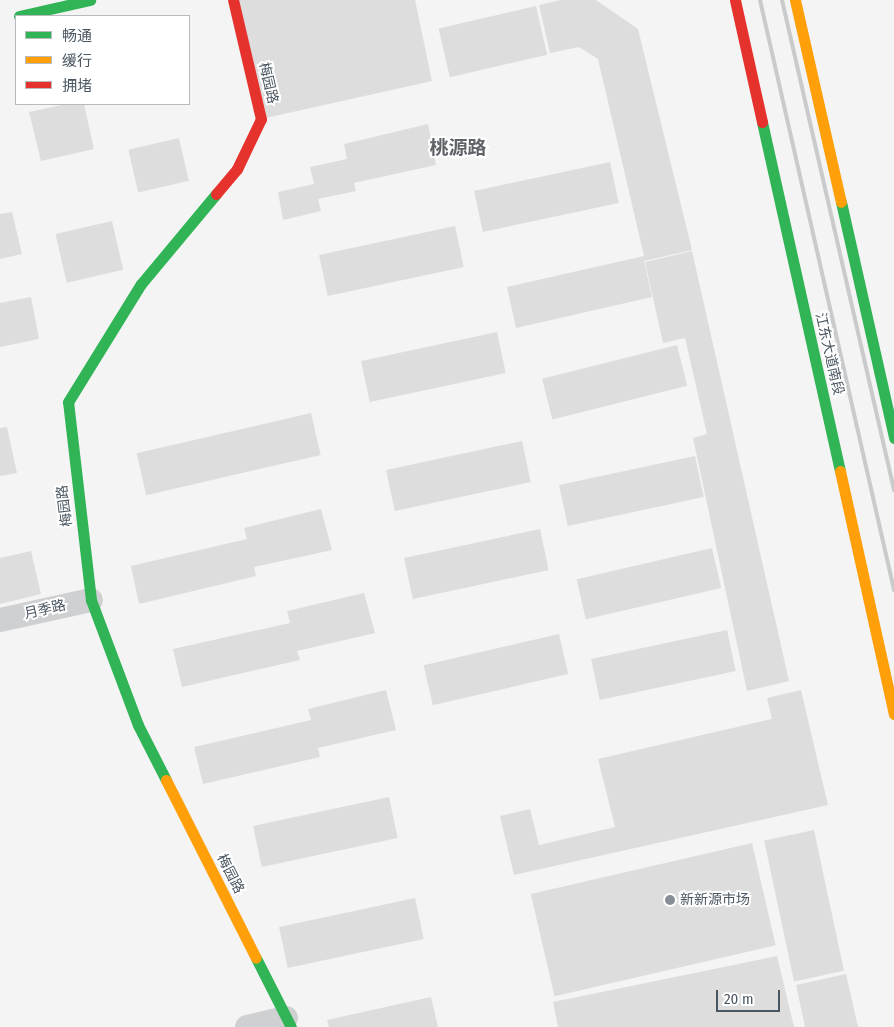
<!DOCTYPE html>
<meta charset="utf-8">
<style>
body{margin:0}
#map{position:relative;width:894px;height:1027px;overflow:hidden;background:#f4f4f4;font-family:"Fira Sans Condensed","Noto Sans SC",sans-serif}
div>[style]{position:absolute}
[style*='--x']{left:calc(var(--x)*1px);top:calc(var(--y)*1px);width:calc(var(--w)*1px);rotate:calc(var(--a)*1deg)}
.building>*{inset:0;background:#ddddde;transform-origin:0 0}
.street>*{height:24px;margin:-12px;padding:0 12px;transform-origin:12px;border-radius:12px;background:#ced0d2}
.fast>*{height:11px;margin:-5.5px;padding:0 5.5px;transform-origin:5.5px;border-radius:5.5px;background:#30b455}
.slow>*{height:11px;margin:-5.5px;padding:0 5.5px;transform-origin:5.5px;border-radius:5.5px;background:#ff9f0a}
.jam>*{height:11px;margin:-5.5px;padding:0 5.5px;transform-origin:5.5px;border-radius:5.5px;background:#e5322d}
.rail>*{height:4px;margin:-2px;padding:0 2px;transform-origin:2px;border-radius:2px;background:#c9cacc}
.dots>*{width:14px;height:14px;translate:-50% -50%;box-sizing:border-box;border:2px solid #fff;border-radius:50%}
span{translate:-50% -50%;white-space:nowrap;text-align:center;line-height:1.15;-webkit-text-stroke:4px #fff;paint-order:stroke}
.street-label{font-size:14px;color:#4a5661}
.poi-label{font-size:14px;color:#4a5661}
.left{translate:0 -50%;text-align:left}
.district-label{font-size:19px;color:#5f6368;font-weight:700}
.legend{position:absolute;left:15px;top:15px;width:175px;height:90px;box-sizing:border-box;background:#fff;border:1px solid #b7bbc0;margin:0;padding:6px 9px;list-style:none;font-size:15px;color:#4a5661}
.legend li{display:flex;align-items:center;gap:10px;height:25px}
.legend b{width:25px;border:1px solid #b7bbc0}
.scale{position:absolute;left:716px;top:990px;width:64px;height:22px;box-sizing:border-box;border:2px solid #4a5661;border-top:0;padding-left:6px;font-size:15px;line-height:18px;white-space:nowrap;color:#4a5661;-webkit-text-stroke:4px #fff;paint-order:stroke}
</style>
<div id="map">
<div class="building">
<i style="clip-path:polygon(233px 0,415px 0,432px 81px,261px 119px)"></i>
<i style="clip-path:polygon(561px 0,596px 0,638px 29px,692px 250px,644px 261px,652px 297px,516px 328px,507px 287px,644px 256px,598px 59px,579px 47px,550px 53px,539px 5px)"></i>
<i style="left:536px;top:6px;width:50px;height:100px;rotate:77deg"></i>
<i style="clip-path:polygon(66px 104px,84px 104px,94px 149px,41px 161px,29px 112px)"></i>
<i style="clip-path:polygon(428px 124px,436px 165px,354px 183px,356px 191px,318px 199px,321px 211px,283px 220px,278px 192px,314px 184px,310px 167px,347px 159px,344px 144px)"></i>
<i style="left:179px;top:138px;width:44px;height:52px;rotate:77deg"></i>
<i style="left:610px;top:162px;width:42px;height:139px;rotate:78deg"></i>
<i style="clip-path:polygon(12px 212px,22px 254px,0 259px,0 214px)"></i>
<i style="left:112px;top:221px;width:50px;height:58px;rotate:77deg"></i>
<i style="left:455px;top:226px;width:42px;height:139px;rotate:78deg"></i>
<i style="clip-path:polygon(692px 251px,789px 681px,747px 691px,693px 438px,707px 434px,685px 338px,663px 343px,645px 262px)"></i>
<i style="clip-path:polygon(31px 297px,39px 339px,0 347px,0 303px)"></i>
<i style="left:497px;top:332px;width:42px;height:139px;rotate:78deg"></i>
<i style="left:677px;top:345px;width:42px;height:139px;rotate:76deg"></i>
<i style="left:311px;top:413px;width:43px;height:179px;rotate:77deg"></i>
<i style="clip-path:polygon(7px 427px,17px 473px,0 476px,0 428px)"></i>
<i style="left:522px;top:441px;width:42px;height:139px;rotate:78deg"></i>
<i style="left:695px;top:456px;width:42px;height:139px;rotate:78deg"></i>
<i style="clip-path:polygon(321px 509px,332px 550px,254px 567px,256px 576px,139px 604px,131px 566px,247px 539px,244px 528px)"></i>
<i style="left:540px;top:529px;width:42px;height:139px;rotate:78deg"></i>
<i style="left:712px;top:548px;width:41px;height:139px;rotate:77deg"></i>
<i style="clip-path:polygon(31px 551px,41px 594px,0 604px,0 558px)"></i>
<i style="clip-path:polygon(364px 593px,375px 633px,297px 651px,300px 660px,182px 687px,173px 649px,290px 623px,287px 611px)"></i>
<i style="left:727px;top:630px;width:42px;height:139px;rotate:78deg"></i>
<i style="left:559px;top:634px;width:41px;height:139px;rotate:77deg"></i>
<i style="clip-path:polygon(386px 690px,396px 730px,318px 748px,320px 757px,203px 784px,194px 747px,311px 720px,308px 709px)"></i>
<i style="clip-path:polygon(801px 690px,828px 805px,514px 875px,500px 816px,530px 809px,539px 845px,615px 827px,598px 759px,772px 719px,767px 698px)"></i>
<i style="left:389px;top:797px;width:42px;height:139px;rotate:78deg"></i>
<i style="left:814px;top:830px;width:144px;height:51px;rotate:78deg"></i>
<i style="left:752px;top:843px;width:105px;height:227px;rotate:77deg"></i>
<i style="left:415px;top:898px;width:42px;height:139px;rotate:78deg"></i>
<i style="clip-path:polygon(777px 956px,794px 1027px,558px 1027px,553px 1002px)"></i>
<i style="clip-path:polygon(846px 974px,858px 1027px,805px 1027px,796px 985px)"></i>
<i style="clip-path:polygon(431px 997px,438px 1027px,329px 1027px,327px 1020px)"></i>
</div>
<div class="street">
<i style="--x:0;--y:620;--w:93;--a:-12.4"></i>
<i style="--x:247;--y:1027;--w:40;--a:-13"></i>
</div>
<div class="fast">
<i style="--x:19;--y:16;--w:73;--a:-12.7"></i>
<i style="--x:762;--y:122;--w:358;--a:77.4"></i>
<i style="--x:841;--y:202;--w:242;--a:77.3"></i>
<i style="--x:166;--y:780;--w:62;--a:-117"></i>
<i style="--x:138;--y:725;--w:134;--a:-110.6"></i>
<i style="--x:91;--y:600;--w:199;--a:-96.6"></i>
<i style="--x:68;--y:402;--w:139;--a:-58.3"></i>
<i style="--x:141;--y:284;--w:117;--a:-50.2"></i>
<i style="--x:256;--y:958;--w:77;--a:63.1"></i>
</div>
<div class="slow">
<i style="--x:795;--y:0;--w:207;--a:77.2"></i>
<i style="--x:840;--y:471;--w:249;--a:77.5"></i>
<i style="--x:166;--y:780;--w:199;--a:63.2"></i>
</div>
<div class="jam">
<i style="--x:735;--y:0;--w:125;--a:77.5"></i>
<i style="--x:216;--y:194;--w:33;--a:-50"></i>
<i style="--x:237;--y:169;--w:55;--a:-64.4"></i>
<i style="--x:261;--y:119;--w:122;--a:-103.2"></i>
</div>
<div class="rail">
<i style="--x:760;--y:0;--w:605;--a:77.2"></i>
<i style="--x:782;--y:0;--w:503;--a:77.12"></i>
</div>
<div class="dots">
<i style="left:670px;top:900px;background:#868d94"></i>
</div>
<div class="street-label">
<span style="left:268px;top:83px;rotate:77deg">梅园路</span>
<span style="left:829px;top:354px;rotate:77deg">江东大道南段</span>
<span style="left:65px;top:506px;rotate:-97deg">梅园路</span>
<span style="left:45px;top:610px;rotate:-13deg">月季路</span>
<span style="left:230px;top:874px;rotate:63deg">梅园路</span>
</div>
<div class="poi-label">
<span class="left" style="left:680px;top:900px">新新源市场</span>
</div>
<div class="district-label">
<span style="left:458px;top:148px">桃源路</span>
</div>
<ul class="legend">
<li><b style="height:6px;background:#30b455"></b>畅通</li>
<li><b style="height:6px;background:#ff9f0a"></b>缓行</li>
<li><b style="height:6px;background:#e5322d"></b>拥堵</li>
</ul>
<div class="scale">20 m</div>
</div>
